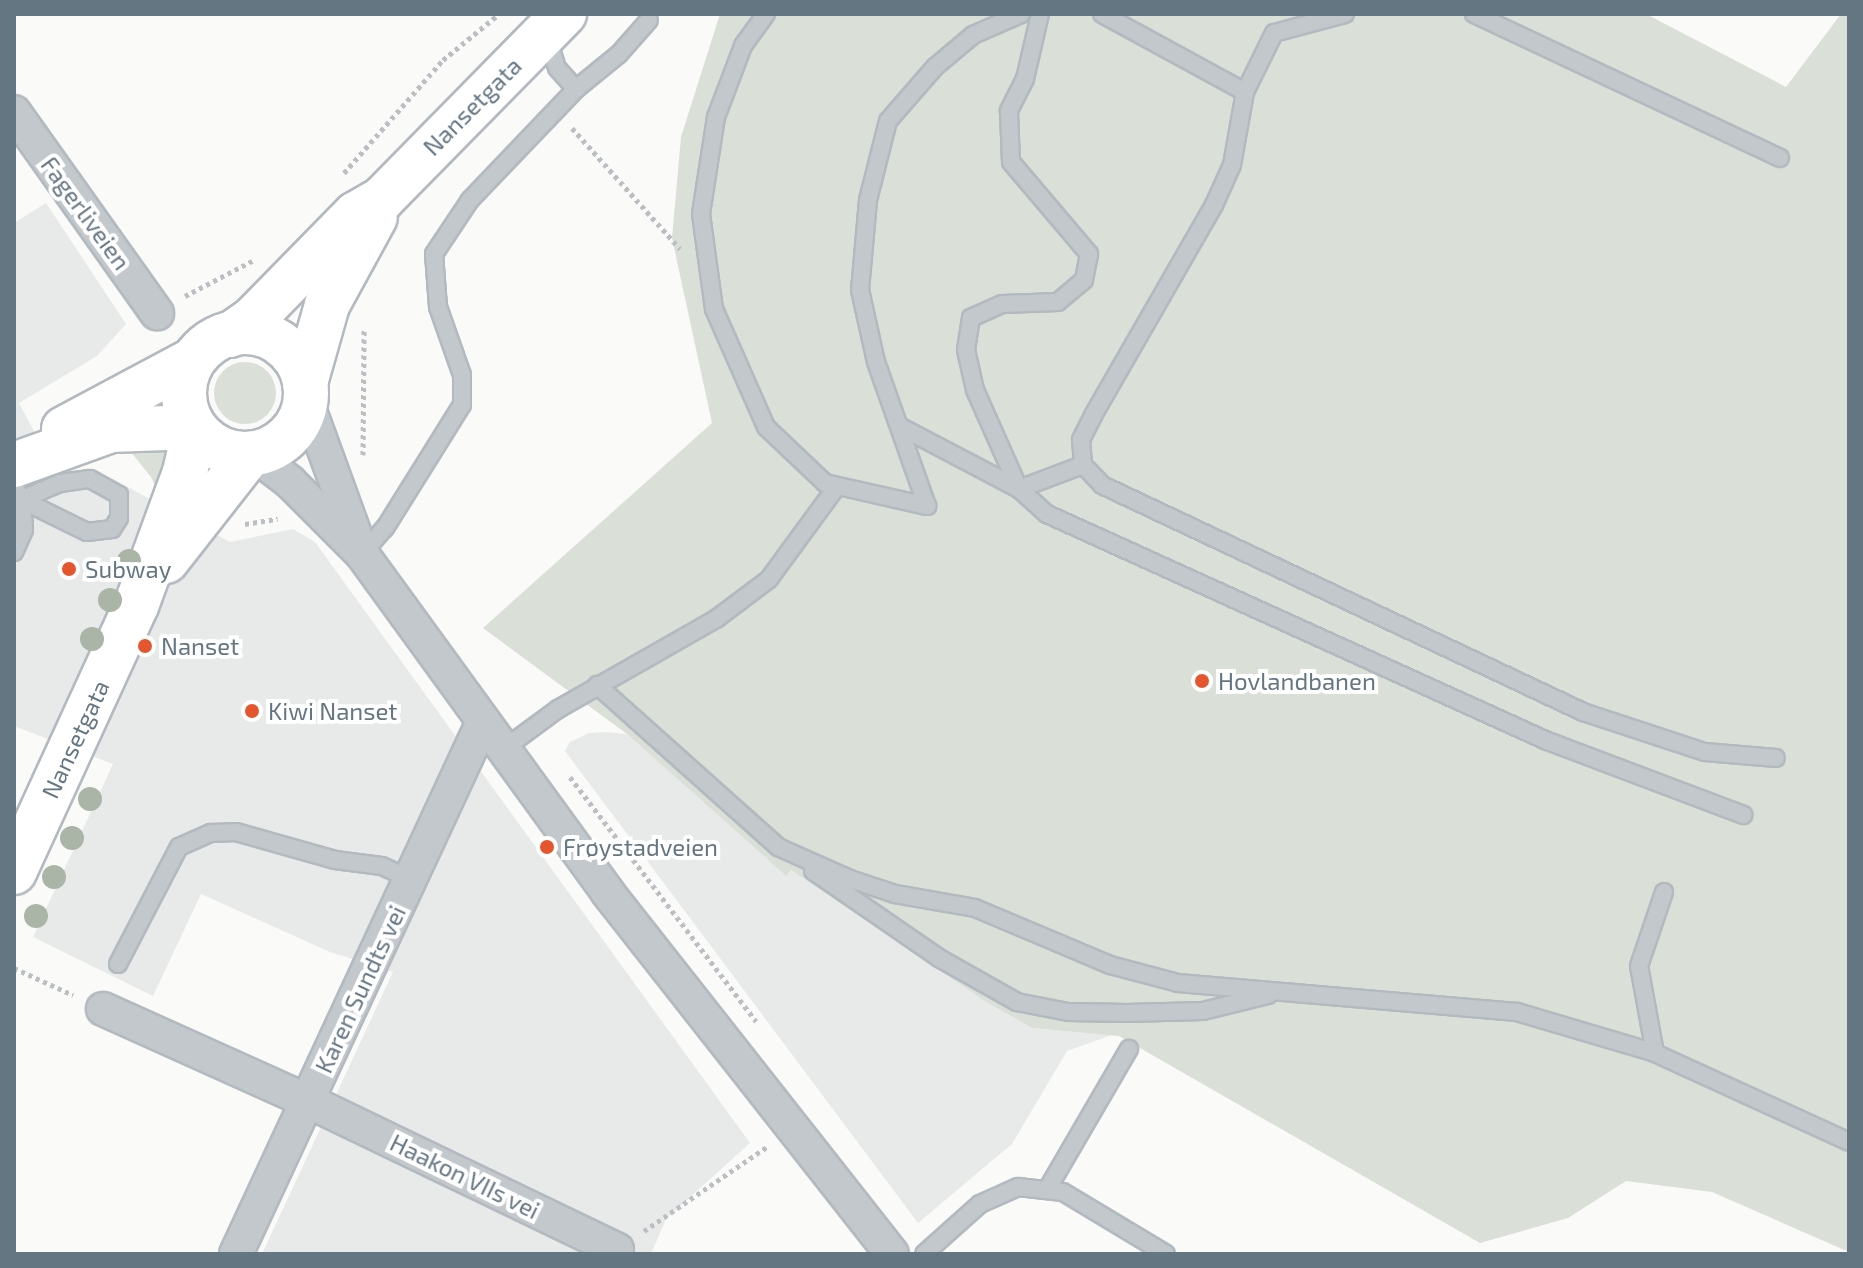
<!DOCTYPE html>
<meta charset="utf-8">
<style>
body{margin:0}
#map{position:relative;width:1863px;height:1268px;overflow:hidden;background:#fafaf8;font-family:"Exo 2",sans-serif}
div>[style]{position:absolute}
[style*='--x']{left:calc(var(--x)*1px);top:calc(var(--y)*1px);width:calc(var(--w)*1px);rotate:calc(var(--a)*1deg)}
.built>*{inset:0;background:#e8e9e9}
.green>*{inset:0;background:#dadfd7}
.round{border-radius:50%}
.path>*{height:5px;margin-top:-2.5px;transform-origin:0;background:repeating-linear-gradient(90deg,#bbbfc2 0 4px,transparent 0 8px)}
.roads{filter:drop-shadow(2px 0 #b3babf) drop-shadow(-2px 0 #b3babf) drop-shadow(0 2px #b3babf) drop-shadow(0 -2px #b3babf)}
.lane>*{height:16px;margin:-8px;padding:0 8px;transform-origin:8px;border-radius:8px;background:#c3c8cc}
.street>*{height:32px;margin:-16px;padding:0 16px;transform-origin:16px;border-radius:16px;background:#c3c8cc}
.secondary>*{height:44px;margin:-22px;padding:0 22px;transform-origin:22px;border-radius:22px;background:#fff}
.secondary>.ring{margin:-22px;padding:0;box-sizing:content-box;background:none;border:44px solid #fff;border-radius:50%}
.trees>*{width:24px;height:24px;margin:-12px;border-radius:50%;background:#aab4a7}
.dots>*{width:22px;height:22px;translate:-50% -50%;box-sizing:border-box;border:4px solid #fff;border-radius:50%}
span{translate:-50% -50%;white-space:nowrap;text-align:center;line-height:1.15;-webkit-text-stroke:8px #fff;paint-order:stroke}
.street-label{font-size:24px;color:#657683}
.poi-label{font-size:24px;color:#657683}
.left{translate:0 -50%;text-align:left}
.frame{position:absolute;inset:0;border:16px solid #657683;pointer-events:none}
</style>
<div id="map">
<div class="built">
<i style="clip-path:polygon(46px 203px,126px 324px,97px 356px,19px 403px,58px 476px,98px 471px,230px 542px,293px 529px,315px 542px,750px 1143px,666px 1219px,651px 1254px,262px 1254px,393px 972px,330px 952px,201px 894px,153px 996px,33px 937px,113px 764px,14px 726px,14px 223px)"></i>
<i style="clip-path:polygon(607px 732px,627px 734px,785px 875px,791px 870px,986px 1002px,1032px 1028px,1112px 1035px,1067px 1051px,1012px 1144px,918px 1223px,565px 751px,570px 742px,589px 733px)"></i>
</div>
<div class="green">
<i style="clip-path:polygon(720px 14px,1646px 14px,1786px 87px,1841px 14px,1849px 14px,1849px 1252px,1712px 1192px,1626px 1181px,1568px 1218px,1480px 1243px,1119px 1036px,1032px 1028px,986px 1002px,791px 870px,786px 876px,627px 734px,483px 628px,712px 423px,672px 238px,681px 137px)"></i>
<i class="round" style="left:214px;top:362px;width:62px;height:62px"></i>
<i style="clip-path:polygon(126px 446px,173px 450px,156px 488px,151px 477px)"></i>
</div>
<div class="path">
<i style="--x:572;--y:128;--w:162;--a:48.2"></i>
<i style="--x:344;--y:173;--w:150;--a:-48.8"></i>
<i style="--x:443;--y:60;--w:72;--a:-39.4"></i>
<i style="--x:185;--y:296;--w:78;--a:-27.6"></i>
<i style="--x:363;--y:455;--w:126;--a:-89.5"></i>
<i style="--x:245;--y:524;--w:33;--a:-9"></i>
<i style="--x:570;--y:777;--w:307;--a:52.7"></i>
<i style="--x:14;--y:968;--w:65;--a:24.6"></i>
<i style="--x:644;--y:1231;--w:150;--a:-34.4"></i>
</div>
<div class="roads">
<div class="lane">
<i style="--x:766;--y:14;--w:39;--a:126"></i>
<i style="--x:743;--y:46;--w:76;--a:110.8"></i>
<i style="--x:716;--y:117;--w:98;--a:98.8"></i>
<i style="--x:701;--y:214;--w:96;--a:82.2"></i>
<i style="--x:714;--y:309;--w:129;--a:66.2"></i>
<i style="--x:766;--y:427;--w:81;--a:43.5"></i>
<i style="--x:825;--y:483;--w:105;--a:12.7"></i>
<i style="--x:927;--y:506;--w:153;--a:-109.5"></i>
<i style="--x:876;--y:362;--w:74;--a:-102.5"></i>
<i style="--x:860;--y:290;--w:90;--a:-84.9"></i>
<i style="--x:868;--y:200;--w:81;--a:-75.8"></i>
<i style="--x:888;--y:121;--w:72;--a:-49"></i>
<i style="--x:935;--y:67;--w:50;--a:-40.1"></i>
<i style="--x:973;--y:35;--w:52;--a:-23.6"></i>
<i style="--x:1040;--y:14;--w:67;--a:103"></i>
<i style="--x:1025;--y:79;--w:36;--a:117"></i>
<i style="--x:1009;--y:111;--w:51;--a:87.8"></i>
<i style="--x:1011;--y:162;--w:121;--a:49.7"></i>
<i style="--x:1089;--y:254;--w:26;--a:101"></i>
<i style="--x:1084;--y:280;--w:34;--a:140"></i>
<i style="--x:1058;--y:302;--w:56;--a:178"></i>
<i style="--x:1002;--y:304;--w:34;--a:156"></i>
<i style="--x:971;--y:318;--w:32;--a:99"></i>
<i style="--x:966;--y:350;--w:41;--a:77.3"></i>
<i style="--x:975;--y:390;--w:108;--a:66"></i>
<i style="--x:1019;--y:489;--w:38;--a:42"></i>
<i style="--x:1047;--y:514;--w:547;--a:24.41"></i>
<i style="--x:1545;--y:740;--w:212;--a:20.7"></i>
<i style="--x:1102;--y:14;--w:163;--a:28.6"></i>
<i style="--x:1345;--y:14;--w:73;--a:165"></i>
<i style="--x:1274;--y:33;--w:66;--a:116.2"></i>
<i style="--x:1245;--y:92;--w:74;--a:100.1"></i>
<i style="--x:1232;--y:165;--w:44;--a:114.2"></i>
<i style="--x:1214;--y:205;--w:241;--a:119.9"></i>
<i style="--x:1094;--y:414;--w:29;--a:117"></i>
<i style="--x:1081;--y:440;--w:25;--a:85"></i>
<i style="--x:1083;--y:465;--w:28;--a:46"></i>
<i style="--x:1102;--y:485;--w:532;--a:25.26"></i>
<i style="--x:1583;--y:712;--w:128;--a:18.2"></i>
<i style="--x:1705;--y:752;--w:71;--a:4.8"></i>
<i style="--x:1474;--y:14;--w:338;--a:25.2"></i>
<i style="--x:547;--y:37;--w:33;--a:72"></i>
<i style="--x:557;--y:68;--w:28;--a:48"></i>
<i style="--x:576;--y:89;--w:55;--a:-39.1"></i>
<i style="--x:619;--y:54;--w:45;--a:-48.6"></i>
<i style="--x:901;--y:427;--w:133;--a:27.7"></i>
<i style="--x:1019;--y:489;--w:68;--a:-20.6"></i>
<i style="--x:14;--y:486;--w:16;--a:60"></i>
<i style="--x:22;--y:500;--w:30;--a:86"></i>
<i style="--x:24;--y:530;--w:24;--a:114"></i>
<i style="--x:14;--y:504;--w:9;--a:-27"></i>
<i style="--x:22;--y:500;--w:21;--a:-25"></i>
<i style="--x:41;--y:491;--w:21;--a:-23"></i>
<i style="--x:60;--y:483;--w:30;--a:-8"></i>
<i style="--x:90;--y:479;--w:33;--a:29"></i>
<i style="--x:119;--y:495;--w:23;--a:90"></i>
<i style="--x:119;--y:518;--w:13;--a:122"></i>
<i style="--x:112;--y:529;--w:25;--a:173"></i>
<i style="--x:87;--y:532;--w:72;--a:-153.8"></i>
<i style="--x:362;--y:554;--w:35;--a:-49"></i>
<i style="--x:385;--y:528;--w:145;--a:-58"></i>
<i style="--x:462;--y:405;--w:30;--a:-90"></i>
<i style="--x:462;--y:375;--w:72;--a:-109.4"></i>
<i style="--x:438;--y:307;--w:53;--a:-94.3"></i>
<i style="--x:434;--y:254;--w:65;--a:-56.3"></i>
<i style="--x:470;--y:200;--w:153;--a:-46.3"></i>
<i style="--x:597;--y:685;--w:243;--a:41.8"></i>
<i style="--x:778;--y:847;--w:79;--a:24"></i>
<i style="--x:850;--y:879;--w:47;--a:18.4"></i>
<i style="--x:895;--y:894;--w:81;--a:9.9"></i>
<i style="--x:975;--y:908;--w:147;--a:22.9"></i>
<i style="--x:1110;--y:965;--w:70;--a:14.8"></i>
<i style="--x:1178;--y:983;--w:340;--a:4.9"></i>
<i style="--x:1517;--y:1012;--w:144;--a:16.5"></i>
<i style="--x:1655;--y:1053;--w:213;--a:24.6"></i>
<i style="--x:501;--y:751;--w:71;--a:-36.4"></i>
<i style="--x:558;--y:709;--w:182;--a:-29.7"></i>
<i style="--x:716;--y:619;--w:66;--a:-37"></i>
<i style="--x:769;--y:579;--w:115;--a:-53.8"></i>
<i style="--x:813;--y:871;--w:153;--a:34.6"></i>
<i style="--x:939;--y:958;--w:90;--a:29.4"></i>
<i style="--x:1017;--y:1002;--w:52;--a:11.1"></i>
<i style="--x:1068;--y:1012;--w:59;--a:1"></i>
<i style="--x:1127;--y:1013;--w:76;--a:-1.5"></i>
<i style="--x:1203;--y:1011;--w:67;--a:-13.8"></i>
<i style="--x:118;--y:964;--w:132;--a:-62.5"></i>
<i style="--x:179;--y:847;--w:35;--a:-24"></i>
<i style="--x:211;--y:833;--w:25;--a:-2"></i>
<i style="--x:236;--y:832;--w:103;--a:15.8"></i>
<i style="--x:335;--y:860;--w:47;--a:7.3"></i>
<i style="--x:382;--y:866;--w:31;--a:25"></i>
<i style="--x:1655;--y:1053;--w:88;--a:-100.4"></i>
<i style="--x:1639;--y:966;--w:78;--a:-71.3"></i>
<i style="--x:1048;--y:1188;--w:161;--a:-59.8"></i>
<i style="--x:924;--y:1254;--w:75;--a:-41.8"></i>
<i style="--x:980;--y:1204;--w:42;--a:-24.1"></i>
<i style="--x:1018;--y:1187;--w:45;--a:6.3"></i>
<i style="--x:1063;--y:1192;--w:120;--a:31"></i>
</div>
<div class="street">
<i style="--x:14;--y:112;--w:247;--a:54.6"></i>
<i style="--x:306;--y:400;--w:161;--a:70"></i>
<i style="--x:252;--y:453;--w:48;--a:37.3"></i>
<i style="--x:290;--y:482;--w:102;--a:45"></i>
<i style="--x:362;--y:554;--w:419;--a:54"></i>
<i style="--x:608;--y:893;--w:459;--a:51.8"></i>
<i style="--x:103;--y:1009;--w:225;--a:24.2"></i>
<i style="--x:308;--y:1101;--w:343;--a:25.7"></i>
<i style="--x:617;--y:1250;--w:4;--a:117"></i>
<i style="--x:236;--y:1254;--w:584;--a:-65.1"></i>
</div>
<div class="secondary">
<i class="ring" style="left:184px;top:332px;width:78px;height:78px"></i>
<i style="--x:230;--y:335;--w:28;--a:-35"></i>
<i style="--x:253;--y:319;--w:147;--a:-45.6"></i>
<i style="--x:356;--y:214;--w:30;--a:-30"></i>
<i style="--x:382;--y:199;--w:260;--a:-45.5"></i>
<i style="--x:305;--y:383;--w:81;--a:-74.2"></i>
<i style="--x:327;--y:305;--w:100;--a:-61.4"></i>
<i style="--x:64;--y:429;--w:146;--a:-28.1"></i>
<i style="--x:14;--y:465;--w:103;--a:-19.8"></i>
<i style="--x:111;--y:430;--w:83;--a:-2.1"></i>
<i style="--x:166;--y:561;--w:136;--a:-51.9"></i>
<i style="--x:14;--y:872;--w:293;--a:-65.4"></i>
<i style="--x:136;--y:606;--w:143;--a:-69.9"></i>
<i style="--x:185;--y:472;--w:44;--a:-76.9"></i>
</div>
</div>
<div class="trees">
<i style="left:129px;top:561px"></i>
<i style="left:110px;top:600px"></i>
<i style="left:92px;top:639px"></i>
<i style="left:90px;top:799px"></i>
<i style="left:72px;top:838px"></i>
<i style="left:54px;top:877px"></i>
<i style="left:36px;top:916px"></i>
</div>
<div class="dots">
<i style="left:69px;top:569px;background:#e4572e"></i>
<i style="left:145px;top:646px;background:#e4572e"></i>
<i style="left:1202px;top:681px;background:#e4572e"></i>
<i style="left:252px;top:711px;background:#e4572e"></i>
<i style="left:547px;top:847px;background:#e4572e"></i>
</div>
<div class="street-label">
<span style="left:472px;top:106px;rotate:-45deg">Nansetgata</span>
<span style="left:86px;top:213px;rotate:54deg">Fagerliveien</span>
<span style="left:75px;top:739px;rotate:-65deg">Nansetgata</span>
<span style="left:360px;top:989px;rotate:-65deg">Karen Sundts vei</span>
<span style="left:465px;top:1176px;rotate:26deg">Haakon VIIs vei</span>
</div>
<div class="poi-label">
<span class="left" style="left:85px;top:569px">Subway</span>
<span class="left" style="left:161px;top:646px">Nanset</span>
<span class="left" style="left:1218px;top:681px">Hovlandbanen</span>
<span class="left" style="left:268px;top:711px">Kiwi Nanset</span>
<span class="left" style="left:563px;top:847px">Frøystadveien</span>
</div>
<div class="frame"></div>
</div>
